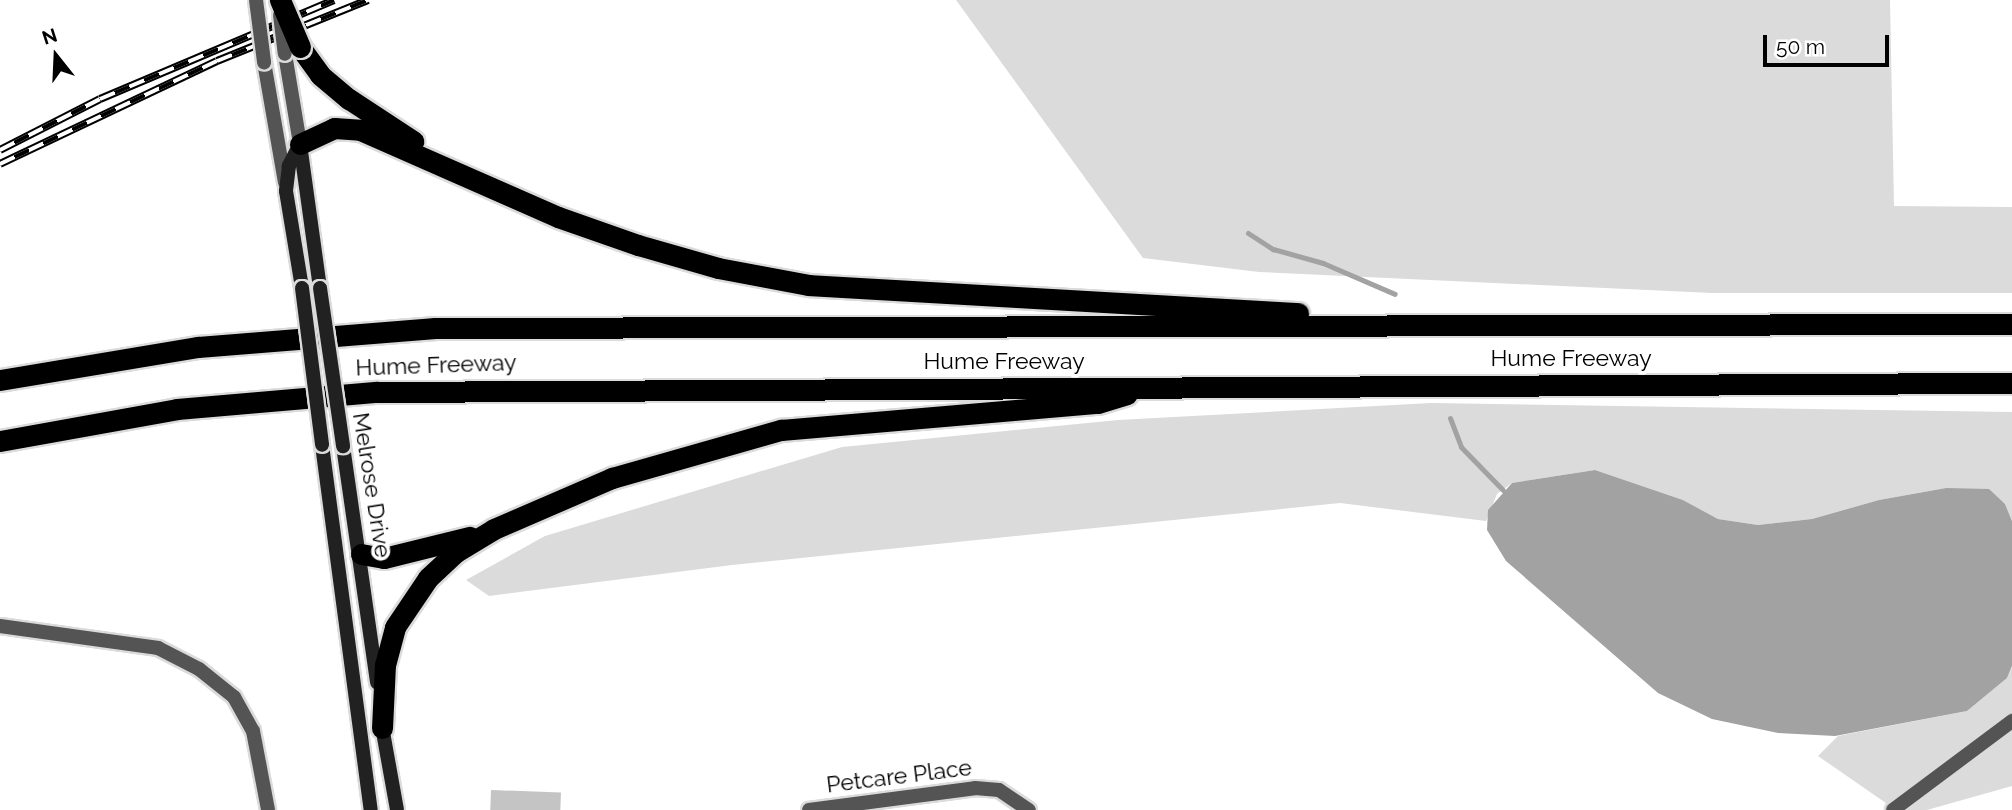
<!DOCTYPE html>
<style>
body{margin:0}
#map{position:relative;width:2012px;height:810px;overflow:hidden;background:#fff;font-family:Raleway,sans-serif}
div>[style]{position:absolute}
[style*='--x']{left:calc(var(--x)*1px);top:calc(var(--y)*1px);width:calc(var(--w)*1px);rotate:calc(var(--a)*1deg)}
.green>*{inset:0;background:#dbdbdb}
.water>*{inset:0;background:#a2a2a2}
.stream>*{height:5px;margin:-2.5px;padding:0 2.5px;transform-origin:2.5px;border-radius:2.5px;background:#a2a2a2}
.building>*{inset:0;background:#c4c4c4;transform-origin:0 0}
.roads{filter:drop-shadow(2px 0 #dbdbdb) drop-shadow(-2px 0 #dbdbdb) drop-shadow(0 2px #dbdbdb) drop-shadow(0 -2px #dbdbdb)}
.minor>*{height:14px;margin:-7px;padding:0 7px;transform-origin:7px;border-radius:7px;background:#545454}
.secondary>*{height:14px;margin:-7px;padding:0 7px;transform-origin:7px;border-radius:7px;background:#212121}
.motorway>*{height:21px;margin:-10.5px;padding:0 10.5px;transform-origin:10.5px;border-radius:10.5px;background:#000}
.rail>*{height:8px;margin-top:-4px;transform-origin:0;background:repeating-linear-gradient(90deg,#fff 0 16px,#000 0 32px);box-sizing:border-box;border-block:2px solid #000}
.bridges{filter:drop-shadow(2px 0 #dbdbdb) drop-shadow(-2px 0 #dbdbdb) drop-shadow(0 2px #dbdbdb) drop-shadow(0 -2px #dbdbdb)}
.minor-bridge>*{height:14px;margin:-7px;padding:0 7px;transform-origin:7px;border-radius:7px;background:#545454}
.secondary-bridge>*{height:14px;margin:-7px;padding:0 7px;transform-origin:7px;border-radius:7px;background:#212121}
.motorway-bridge>*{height:21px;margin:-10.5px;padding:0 10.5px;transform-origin:10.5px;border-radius:10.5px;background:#000}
span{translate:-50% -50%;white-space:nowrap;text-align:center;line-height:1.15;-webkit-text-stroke:7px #fff;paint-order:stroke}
.street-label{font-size:23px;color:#000}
.north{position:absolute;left:21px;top:21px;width:70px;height:70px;-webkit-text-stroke:5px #fff;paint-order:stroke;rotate:342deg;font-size:19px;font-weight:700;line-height:28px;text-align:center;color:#000}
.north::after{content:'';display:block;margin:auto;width:24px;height:32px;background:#000;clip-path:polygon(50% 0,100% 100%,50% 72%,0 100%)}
.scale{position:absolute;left:1763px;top:35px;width:126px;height:32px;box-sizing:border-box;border:4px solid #000;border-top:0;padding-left:9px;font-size:21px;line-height:24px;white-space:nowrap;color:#000;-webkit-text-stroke:5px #fff;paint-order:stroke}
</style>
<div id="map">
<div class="green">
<i style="clip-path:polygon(956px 0,1890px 0,1894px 206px,2012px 207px,2012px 293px,1712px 293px,1259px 272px,1143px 258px)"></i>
<i style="clip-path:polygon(1431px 403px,2012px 412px,2012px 521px,2005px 504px,1946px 488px,1879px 500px,1812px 519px,1758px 525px,1718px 519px,1683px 500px,1595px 470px,1512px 483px,1497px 494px,1486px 521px,1340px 503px,732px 565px,489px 596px,466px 580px,545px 536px,842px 447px,1118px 420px)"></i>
<i style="clip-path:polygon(2012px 667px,2012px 786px,1927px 810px,1896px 810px,1818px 756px,1838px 736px,1967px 711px,2007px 678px)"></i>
</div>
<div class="water">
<i style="clip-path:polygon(1595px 470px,1683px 500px,1718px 519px,1758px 525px,1812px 519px,1879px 500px,1946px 488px,1989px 489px,2005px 504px,2012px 521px,2012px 666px,2007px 678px,1967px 711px,1835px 736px,1778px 733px,1712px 719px,1658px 693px,1506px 561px,1487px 530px,1488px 510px,1512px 483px)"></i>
</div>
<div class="stream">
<i style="--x:1248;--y:233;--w:30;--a:33"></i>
<i style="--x:1273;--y:249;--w:52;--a:15.6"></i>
<i style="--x:1323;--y:263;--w:78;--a:23.3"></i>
<i style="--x:1450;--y:418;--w:31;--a:69"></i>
<i style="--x:1461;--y:447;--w:60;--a:45.7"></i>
</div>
<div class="building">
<i style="left:491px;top:790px;width:70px;height:20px;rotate:2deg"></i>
</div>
<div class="roads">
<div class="minor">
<i style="--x:285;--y:54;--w:91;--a:80.5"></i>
<i style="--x:264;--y:62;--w:122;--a:80.1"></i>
<i style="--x:0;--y:626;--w:160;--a:7.9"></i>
<i style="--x:158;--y:648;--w:46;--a:27.1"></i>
<i style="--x:199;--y:669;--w:45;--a:38.7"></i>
<i style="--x:234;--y:697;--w:39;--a:61"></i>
<i style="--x:253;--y:731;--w:80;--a:79.2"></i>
<i style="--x:809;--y:810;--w:167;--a:-7.5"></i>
<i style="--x:975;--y:788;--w:24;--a:5"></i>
<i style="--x:999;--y:790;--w:36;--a:34"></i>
<i style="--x:1893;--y:810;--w:149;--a:-36.8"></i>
</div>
<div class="secondary">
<i style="--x:300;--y:144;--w:25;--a:117"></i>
<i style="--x:289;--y:166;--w:25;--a:97"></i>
<i style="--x:286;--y:191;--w:98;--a:80.6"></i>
<i style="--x:300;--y:144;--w:145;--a:82.1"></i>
<i style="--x:322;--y:445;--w:368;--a:82.4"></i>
<i style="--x:343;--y:446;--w:239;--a:81.8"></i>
<i style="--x:381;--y:721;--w:90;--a:79.8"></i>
</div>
<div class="motorway">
<i style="--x:300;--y:47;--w:34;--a:54"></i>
<i style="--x:320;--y:75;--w:38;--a:40"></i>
<i style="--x:349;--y:99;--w:77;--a:33.3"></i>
<i style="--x:300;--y:144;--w:38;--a:-25"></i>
<i style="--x:334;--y:128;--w:26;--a:4"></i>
<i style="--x:360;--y:130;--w:216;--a:23.7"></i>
<i style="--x:558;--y:217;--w:85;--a:19.3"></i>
<i style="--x:638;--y:245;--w:83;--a:16"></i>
<i style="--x:718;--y:268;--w:93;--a:10.6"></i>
<i style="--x:809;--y:285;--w:490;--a:3.3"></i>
<i style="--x:0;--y:380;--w:201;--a:-9.5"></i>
<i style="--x:198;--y:347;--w:238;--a:-4.6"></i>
<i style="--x:435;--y:328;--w:1577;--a:-0.15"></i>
<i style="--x:0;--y:441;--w:180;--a:-10.2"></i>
<i style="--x:177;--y:409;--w:201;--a:-4.9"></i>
<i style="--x:377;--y:392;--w:1635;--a:-0.32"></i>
<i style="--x:361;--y:554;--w:23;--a:10"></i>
<i style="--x:384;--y:558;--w:88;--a:-13.9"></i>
<i style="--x:382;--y:728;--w:63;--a:-87.3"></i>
<i style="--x:385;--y:665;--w:39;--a:-75"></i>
<i style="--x:395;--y:627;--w:59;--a:-56"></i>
<i style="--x:428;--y:578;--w:38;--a:-43"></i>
<i style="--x:456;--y:552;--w:44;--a:-31.2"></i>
<i style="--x:494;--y:529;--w:129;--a:-23.4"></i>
<i style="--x:612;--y:478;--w:176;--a:-15.9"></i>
<i style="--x:781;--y:430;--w:318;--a:-4.9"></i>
<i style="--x:1098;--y:403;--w:30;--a:-17"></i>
</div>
</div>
<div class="rail">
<i style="--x:0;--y:150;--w:112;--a:-27"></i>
<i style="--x:100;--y:99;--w:254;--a:-22.9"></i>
<i style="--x:0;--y:164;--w:240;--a:-25.4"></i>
<i style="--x:217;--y:61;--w:163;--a:-22"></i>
</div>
<div class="bridges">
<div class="minor-bridge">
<i style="--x:256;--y:0;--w:63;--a:82.6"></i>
<i style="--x:280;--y:15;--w:39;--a:83"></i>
</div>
<div class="secondary-bridge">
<i style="--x:302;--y:288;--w:158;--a:82.7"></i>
<i style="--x:320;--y:288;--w:160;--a:81.7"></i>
</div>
<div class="motorway-bridge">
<i style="--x:280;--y:0;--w:51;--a:66.9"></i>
</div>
</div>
<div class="street-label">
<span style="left:1571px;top:358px">Hume Freeway</span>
<span style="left:1004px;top:361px">Hume Freeway</span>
<span style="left:436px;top:365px;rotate:-2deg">Hume Freeway</span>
<span style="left:372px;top:485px;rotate:81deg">Melrose Drive</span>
<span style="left:899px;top:776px;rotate:-7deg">Petcare Place</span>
</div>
<div class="north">N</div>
<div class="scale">50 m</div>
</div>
